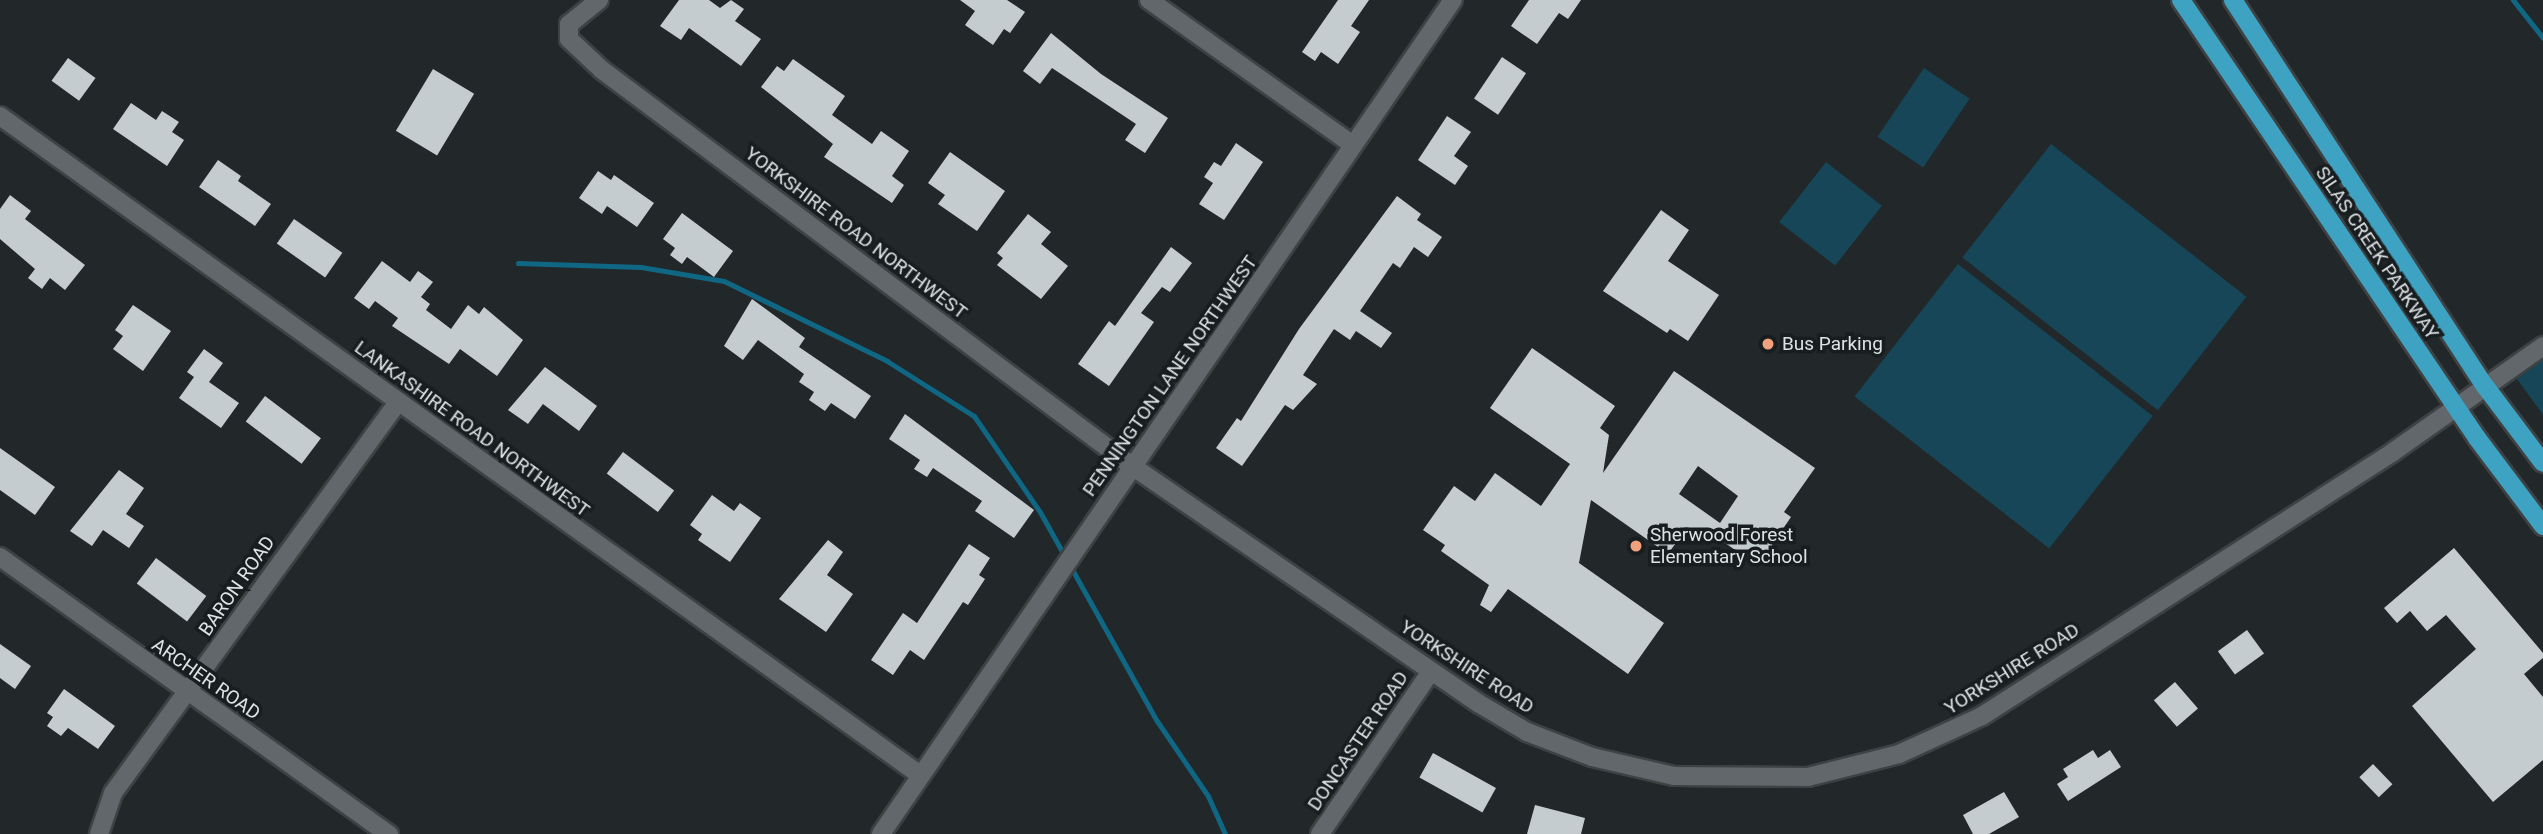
<!DOCTYPE html>
<style>
body{margin:0}
#map{position:relative;width:2543px;height:834px;overflow:hidden;background:#222729;font-family:Roboto,sans-serif}
div>[style]{position:absolute}
[style*='--x']{left:calc(var(--x)*1px);top:calc(var(--y)*1px);width:calc(var(--w)*1px);rotate:calc(var(--a)*1deg)}
.green>*{inset:0;background:#164658;transform-origin:0 0}
.stream>*{height:5px;margin:-2.5px;padding:0 2.5px;transform-origin:2.5px;border-radius:2.5px;background:#0f6783}
.building>*{inset:0;background:#c5cccf;transform-origin:0 0}
.roads{filter:drop-shadow(2px 0 #3e4244) drop-shadow(-2px 0 #3e4244) drop-shadow(0 2px #3e4244) drop-shadow(0 -2px #3e4244)}
.minor>*{height:18px;margin:-9px;padding:0 9px;transform-origin:9px;border-radius:9px;background:#61676a}
.tertiary>*{height:18px;margin:-9px;padding:0 9px;transform-origin:9px;border-radius:9px;background:#61676a}
.primary>*{height:18px;margin:-9px;padding:0 9px;transform-origin:9px;border-radius:9px;background:#3ea3c2}
.dots>*{width:19px;height:19px;translate:-50% -50%;box-sizing:border-box;border:4px solid #181d20;border-radius:50%}
span{translate:-50% -50%;white-space:nowrap;text-align:center;line-height:1.15;-webkit-text-stroke:7px #181d20;paint-order:stroke}
.street-label{font-size:19px;color:#dfe2e4}
.poi-label{font-size:19px;color:#dfe2e4}
.left{translate:0 -50%;text-align:left}
</style>
<div id="map">
<div class="green">
<i style="left:1924px;top:68px;width:55px;height:83px;rotate:34deg"></i>
<i style="left:2051px;top:144px;width:248px;height:144px;rotate:38deg"></i>
<i style="left:1826px;top:162px;width:71px;height:76px;rotate:38deg"></i>
<i style="left:1958px;top:264px;width:247px;height:168px;rotate:38deg"></i>
<i style="clip-path:polygon(2543px 360px,2543px 415px,2517px 379px)"></i>
</div>
<div class="stream">
<i style="--x:2513;--y:0;--w:48;--a:51.7"></i>
<i style="--x:518;--y:263;--w:123;--a:1.9"></i>
<i style="--x:641;--y:267;--w:84;--a:9.6"></i>
<i style="--x:724;--y:281;--w:182;--a:26.1"></i>
<i style="--x:887;--y:361;--w:103;--a:32.3"></i>
<i style="--x:974;--y:416;--w:116;--a:55.5"></i>
<i style="--x:1040;--y:512;--w:240;--a:60.8"></i>
<i style="--x:1157;--y:721;--w:91;--a:55.8"></i>
<i style="--x:1208;--y:796;--w:42;--a:65.9"></i>
</div>
<div class="building">
<i style="clip-path:polygon(679px 0,709px 0,720px 8px,731px 0,744px 9px,735px 21px,761px 39px,741px 66px,689px 28px,681px 40px,660px 26px)"></i>
<i style="clip-path:polygon(960px 0,1007px 0,1025px 12px,1010px 33px,1004px 29px,993px 45px,965px 25px,975px 11px)"></i>
<i style="clip-path:polygon(1338px 0,1369px 0,1351px 26px,1360px 32px,1338px 64px,1321px 52px,1315px 61px,1302px 52px)"></i>
<i style="clip-path:polygon(1529px 0,1581px 0,1568px 19px,1559px 13px,1537px 44px,1511px 26px)"></i>
<i style="clip-path:polygon(1051px 33px,1101px 74px,1168px 118px,1145px 153px,1125px 140px,1136px 124px,1052px 68px,1040px 84px,1023px 71px)"></i>
<i style="left:1502px;top:57px;width:29px;height:50px;rotate:34deg"></i>
<i style="left:68px;top:58px;width:34px;height:28px;rotate:36deg"></i>
<i style="clip-path:polygon(793px 59px,845px 96px,832px 115px,872px 144px,881px 131px,909px 151px,892px 176px,904px 185px,892px 203px,824px 157px,833px 144px,761px 87px,777px 66px,784px 71px)"></i>
<i style="left:433px;top:69px;width:48px;height:72px;rotate:31deg"></i>
<i style="clip-path:polygon(131px 103px,156px 120px,162px 111px,179px 122px,172px 132px,184px 140px,167px 166px,113px 129px)"></i>
<i style="clip-path:polygon(1447px 116px,1471px 132px,1454px 156px,1468px 166px,1455px 185px,1418px 160px)"></i>
<i style="clip-path:polygon(1236px 143px,1263px 162px,1224px 220px,1199px 204px,1213px 183px,1204px 177px,1214px 162px,1221px 166px)"></i>
<i style="clip-path:polygon(950px 152px,1005px 191px,977px 231px,938px 204px,945px 195px,928px 183px)"></i>
<i style="clip-path:polygon(218px 160px,241px 176px,238px 181px,271px 204px,255px 226px,199px 187px)"></i>
<i style="clip-path:polygon(598px 171px,611px 180px,614px 175px,654px 203px,637px 227px,607px 206px,602px 214px,579px 198px)"></i>
<i style="clip-path:polygon(10px 195px,31px 211px,25px 219px,85px 265px,65px 290px,50px 278px,42px 289px,28px 278px,35px 269px,0 239px,0 209px)"></i>
<i style="clip-path:polygon(1397px 196px,1421px 214px,1417px 220px,1442px 237px,1428px 257px,1414px 247px,1400px 268px,1393px 263px,1360px 311px,1392px 333px,1381px 348px,1356px 331px,1350px 340px,1334px 329px,1303px 375px,1317px 384px,1293px 410px,1285px 405px,1242px 466px,1216px 448px,1237px 418px,1241px 421px,1299px 329px)"></i>
<i style="clip-path:polygon(1661px 210px,1689px 230px,1668px 261px,1719px 295px,1688px 341px,1670px 329px,1667px 333px,1603px 291px)"></i>
<i style="clip-path:polygon(682px 213px,733px 251px,714px 277px,687px 257px,682px 264px,670px 255px,675px 248px,663px 239px)"></i>
<i style="clip-path:polygon(1028px 214px,1051px 232px,1041px 244px,1068px 266px,1041px 299px,997px 265px,1003px 258px,997px 253px)"></i>
<i style="left:294px;top:219px;width:59px;height:30px;rotate:35deg"></i>
<i style="clip-path:polygon(1171px 247px,1192px 263px,1170px 292px,1162px 287px,1141px 313px,1154px 322px,1109px 386px,1078px 364px,1109px 321px,1115px 326px)"></i>
<i style="clip-path:polygon(382px 261px,410px 282px,418px 271px,433px 282px,421px 297px,430px 304px,426px 310px,451px 329px,468px 305px,479px 314px,484px 307px,523px 340px,497px 376px,460px 349px,449px 364px,392px 326px,398px 318px,375px 301px,369px 309px,354px 298px)"></i>
<i style="clip-path:polygon(752px 299px,805px 338px,799px 347px,871px 396px,855px 419px,831px 403px,825px 411px,809px 400px,814px 392px,799px 382px,804px 374px,758px 340px,743px 360px,724px 346px)"></i>
<i style="clip-path:polygon(133px 305px,171px 331px,143px 371px,113px 349px,123px 336px,115px 330px)"></i>
<i style="clip-path:polygon(evenodd,1532px 348px,1615px 406px,1600px 428px,1609px 435px,1603px 473px,1674px 371px,1815px 468px,1784px 512px,1791px 517px,1758px 566px,1708px 531px,1700px 541px,1685px 530px,1668px 554px,1591px 500px,1579px 563px,1664px 623px,1628px 674px,1508px 589px,1491px 612px,1480px 605px,1489px 585px,1441px 551px,1445px 545px,1423px 530px,1454px 486px,1475px 501px,1495px 473px,1541px 506px,1570px 464px,1490px 408px,1532px 348px,1698px 466px,1738px 496px,1720px 523px,1679px 494px,1698px 466px)"></i>
<i style="clip-path:polygon(204px 349px,223px 363px,209px 382px,239px 403px,221px 428px,179px 398px,194px 377px,187px 372px)"></i>
<i style="clip-path:polygon(545px 367px,597px 406px,579px 431px,543px 404px,528px 424px,508px 410px)"></i>
<i style="left:265px;top:396px;width:70px;height:32px;rotate:37deg"></i>
<i style="clip-path:polygon(905px 414px,1034px 510px,1014px 538px,975px 511px,982px 501px,933px 468px,927px 477px,914px 469px,920px 460px,889px 439px)"></i>
<i style="clip-path:polygon(0 448px,55px 487px,35px 515px,0 490px)"></i>
<i style="left:623px;top:452px;width:64px;height:27px;rotate:37deg"></i>
<i style="clip-path:polygon(119px 470px,144px 488px,126px 514px,144px 526px,129px 548px,103px 530px,92px 546px,70px 531px)"></i>
<i style="clip-path:polygon(712px 495px,734px 511px,740px 503px,761px 518px,730px 562px,698px 540px,702px 534px,690px 525px)"></i>
<i style="clip-path:polygon(828px 540px,843px 552px,827px 575px,853px 594px,826px 632px,779px 599px)"></i>
<i style="clip-path:polygon(969px 544px,990px 558px,979px 575px,985px 579px,968px 605px,963px 602px,924px 660px,910px 650px,893px 675px,871px 660px,903px 613px,917px 623px)"></i>
<i style="clip-path:polygon(2454px 548px,2543px 653px,2543px 658px,2524px 674px,2543px 697px,2543px 760px,2493px 802px,2412px 706px,2476px 649px,2446px 615px,2427px 631px,2410px 611px,2397px 623px,2384px 608px)"></i>
<i style="left:156px;top:558px;width:63px;height:32px;rotate:37deg"></i>
<i style="left:2247px;top:630px;width:29px;height:36px;rotate:54deg"></i>
<i style="clip-path:polygon(0 644px,31px 666px,15px 689px,0 678px)"></i>
<i style="left:2175px;top:682px;width:35px;height:28px;rotate:49deg"></i>
<i style="clip-path:polygon(64px 689px,115px 726px,98px 749px,68px 728px,61px 736px,47px 726px,53px 717px,47px 713px)"></i>
<i style="clip-path:polygon(2093px 750px,2098px 758px,2110px 750px,2121px 767px,2068px 801px,2057px 784px,2068px 777px,2063px 769px)"></i>
<i style="left:1433px;top:753px;width:72px;height:28px;rotate:29deg"></i>
<i style="left:2373px;top:764px;width:28px;height:19px;rotate:46deg"></i>
<i style="clip-path:polygon(2004px 792px,2019px 817px,1989px 834px,1973px 834px,1963px 815px)"></i>
<i style="clip-path:polygon(1535px 805px,1585px 818px,1581px 834px,1527px 834px)"></i>
</div>
<div class="roads">
<div class="minor">
<i style="--x:599;--y:0;--w:38;--a:141"></i>
<i style="--x:569;--y:24;--w:15;--a:90"></i>
<i style="--x:569;--y:39;--w:45;--a:43.2"></i>
<i style="--x:602;--y:70;--w:662;--a:36.77"></i>
<i style="--x:1149;--y:0;--w:249;--a:35.4"></i>
<i style="--x:0;--y:116;--w:1132;--a:35.61"></i>
<i style="--x:99;--y:834;--w:43;--a:-71.1"></i>
<i style="--x:113;--y:793;--w:482;--a:-53.9"></i>
<i style="--x:881;--y:834;--w:1011;--a:-55.56"></i>
<i style="--x:1320;--y:834;--w:197;--a:-55.7"></i>
</div>
<div class="tertiary">
<i style="--x:1132;--y:466;--w:419;--a:34.4"></i>
<i style="--x:1478;--y:703;--w:57;--a:30.6"></i>
<i style="--x:1527;--y:732;--w:70;--a:21"></i>
<i style="--x:1592;--y:757;--w:84;--a:13"></i>
<i style="--x:1674;--y:776;--w:134;--a:0.4"></i>
<i style="--x:1808;--y:777;--w:94;--a:-14.2"></i>
<i style="--x:1899;--y:754;--w:91;--a:-24.6"></i>
<i style="--x:1982;--y:716;--w:488;--a:-32.7"></i>
<i style="--x:2393;--y:452;--w:184;--a:-35.2"></i>
<i style="--x:0;--y:557;--w:478;--a:35.5"></i>
</div>
<div class="primary">
<i style="--x:2181;--y:0;--w:529;--a:55.95"></i>
<i style="--x:2477;--y:438;--w:110;--a:53.1"></i>
<i style="--x:2233;--y:0;--w:461;--a:56.9"></i>
<i style="--x:2485;--y:386;--w:96;--a:53"></i>
</div>
</div>
<div class="dots">
<i style="left:1768px;top:344px;background:#f1a17c"></i>
<i style="left:1636px;top:546px;background:#f1a17c"></i>
</div>
<div class="street-label">
<span style="left:856px;top:233px;rotate:37deg">YORKSHIRE ROAD NORTHWEST</span>
<span style="left:2377px;top:253px;rotate:56deg">SILAS CREEK PARKWAY</span>
<span style="left:1170px;top:376px;rotate:-55deg">PENNINGTON LANE NORTHWEST</span>
<span style="left:472px;top:429px;rotate:36deg">LANKASHIRE ROAD NORTHWEST</span>
<span style="left:237px;top:586px;rotate:-55deg">BARON ROAD</span>
<span style="left:1467px;top:667px;rotate:33deg">YORKSHIRE ROAD</span>
<span style="left:2012px;top:669px;rotate:-32deg">YORKSHIRE ROAD</span>
<span style="left:206px;top:679px;rotate:35deg">ARCHER ROAD</span>
<span style="left:1358px;top:741px;rotate:-56deg">DONCASTER ROAD</span>
</div>
<div class="poi-label">
<span class="left" style="left:1782px;top:344px">Bus Parking</span>
<span class="left" style="left:1650px;top:546px">Sherwood Forest<br>Elementary School</span>
</div>
</div>
